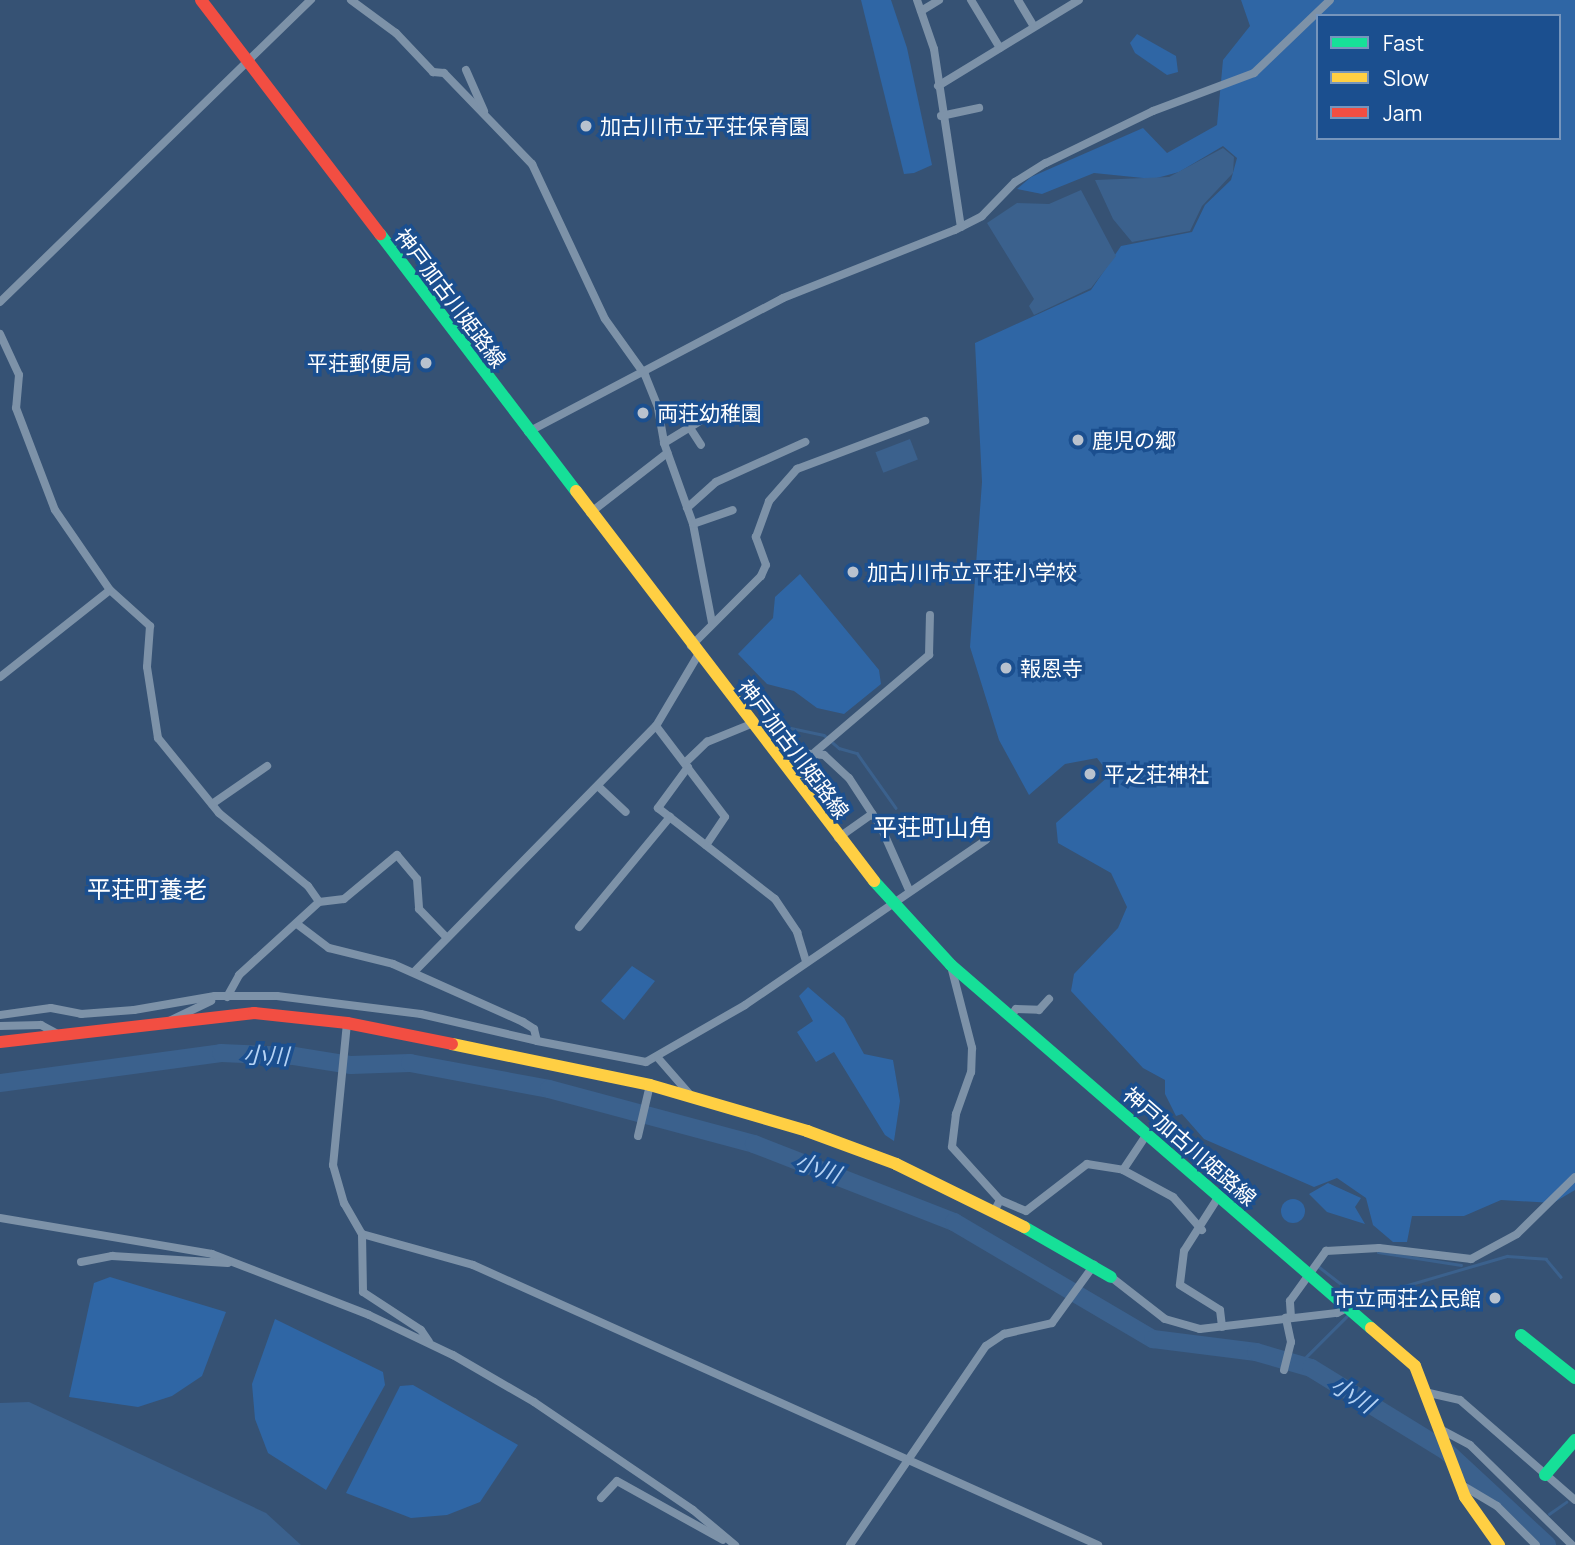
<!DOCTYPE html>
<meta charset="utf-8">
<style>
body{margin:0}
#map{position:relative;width:1575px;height:1545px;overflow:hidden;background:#365274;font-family:Manrope,"Noto Sans JP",sans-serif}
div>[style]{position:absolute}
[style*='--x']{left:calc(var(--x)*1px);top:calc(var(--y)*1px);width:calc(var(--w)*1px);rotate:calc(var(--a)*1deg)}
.green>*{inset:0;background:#2f66a5}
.round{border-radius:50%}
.water>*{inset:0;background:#3b618d;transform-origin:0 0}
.stream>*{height:2.5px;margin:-1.25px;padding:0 1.25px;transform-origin:1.25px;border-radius:1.25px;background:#3b618d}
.river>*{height:18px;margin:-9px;padding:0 9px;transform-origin:9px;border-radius:9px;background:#3b618d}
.street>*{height:8px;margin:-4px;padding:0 4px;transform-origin:4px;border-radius:4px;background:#7d92a8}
.fast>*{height:12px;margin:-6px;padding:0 6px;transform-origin:6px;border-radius:6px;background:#16e098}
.slow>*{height:12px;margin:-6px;padding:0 6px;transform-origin:6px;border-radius:6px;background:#ffcf43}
.jam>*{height:12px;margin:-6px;padding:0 6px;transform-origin:6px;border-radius:6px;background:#f24e42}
.dots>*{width:19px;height:19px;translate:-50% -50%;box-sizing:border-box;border:4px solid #1b4f8f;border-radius:50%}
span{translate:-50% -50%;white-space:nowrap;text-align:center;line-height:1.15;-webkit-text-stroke:7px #1b4f8f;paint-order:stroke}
.poi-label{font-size:21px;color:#fff}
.left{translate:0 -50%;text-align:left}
.right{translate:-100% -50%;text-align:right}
.street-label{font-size:21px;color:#fff}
.water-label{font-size:23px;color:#b5d3f5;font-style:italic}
.quarter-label{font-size:24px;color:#fff}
.legend{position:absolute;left:1316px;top:14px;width:245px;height:126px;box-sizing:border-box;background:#1b4f8f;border:2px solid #7695bc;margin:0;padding:9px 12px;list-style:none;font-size:21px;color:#fff}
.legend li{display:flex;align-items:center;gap:14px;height:35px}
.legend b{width:35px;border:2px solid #7695bc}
</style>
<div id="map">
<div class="green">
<i style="clip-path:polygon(861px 0,891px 0,907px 48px,932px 165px,914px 173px,904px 174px)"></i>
<i style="clip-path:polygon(evenodd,1241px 0,1575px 0,1575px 1190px,1553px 1203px,1501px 1200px,1464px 1216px,1412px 1216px,1407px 1242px,1393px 1242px,1373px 1225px,1366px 1198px,1337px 1178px,1314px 1187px,1204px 1139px,1182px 1114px,1176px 1116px,1165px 1094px,1165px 1080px,1143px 1068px,1071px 991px,1074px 974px,1118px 928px,1127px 907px,1111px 873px,1058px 843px,1056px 823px,1110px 775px,1097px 758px,1065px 764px,1029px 795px,999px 740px,970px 647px,982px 482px,975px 343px,1091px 290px,1121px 246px,1192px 232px,1205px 205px,1231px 180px,1237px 158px,1223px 146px,1179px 172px,1153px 179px,1094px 173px,1042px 194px,1017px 189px,1031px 177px,1143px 128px,1167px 153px,1217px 125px,1223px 60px,1250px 26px,1241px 0,1318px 16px,1559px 16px,1559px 138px,1318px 138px,1318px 16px)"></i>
<i style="clip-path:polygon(1137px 34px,1176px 56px,1178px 72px,1167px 75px,1135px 53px,1130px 43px)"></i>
<i style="clip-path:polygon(800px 574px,879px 670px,881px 684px,844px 714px,817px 708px,794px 691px,767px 684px,738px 654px,773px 618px,775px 597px)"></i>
<i style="clip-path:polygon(632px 966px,655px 981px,624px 1020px,601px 1001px)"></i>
<i style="clip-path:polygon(808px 987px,844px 1018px,864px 1054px,893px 1060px,900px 1101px,894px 1141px,885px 1135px,834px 1052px,816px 1062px,797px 1032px,813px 1021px,799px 996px)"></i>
<i style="clip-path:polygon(1328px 1183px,1361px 1198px,1355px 1207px,1365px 1224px,1327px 1212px,1309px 1194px)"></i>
<i class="round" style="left:1281px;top:1199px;width:24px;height:24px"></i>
<i style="clip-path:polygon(110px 1277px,226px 1312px,202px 1376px,172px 1396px,138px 1407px,69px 1397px,94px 1283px)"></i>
<i style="clip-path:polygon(275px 1319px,383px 1372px,385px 1385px,326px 1490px,268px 1453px,255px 1419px,252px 1384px)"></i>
<i style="clip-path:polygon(413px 1385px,518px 1445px,480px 1502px,447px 1515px,411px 1518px,346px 1493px,400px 1386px)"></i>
</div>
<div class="water">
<i style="clip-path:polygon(1223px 148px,1234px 157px,1233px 173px,1202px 206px,1190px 231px,1132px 242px,1113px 219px,1095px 180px,1169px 177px)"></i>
<i style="clip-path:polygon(1081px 190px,1116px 256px,1091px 288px,1034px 315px,1029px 306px,1034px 299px,987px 223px,1017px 203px,1049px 204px)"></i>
<i style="left:910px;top:439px;width:22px;height:37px;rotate:69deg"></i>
<i style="clip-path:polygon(29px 1402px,266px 1513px,301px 1545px,0 1545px,0 1403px)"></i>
</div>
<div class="stream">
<i style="--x:758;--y:721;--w:67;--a:12"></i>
<i style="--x:824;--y:735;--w:20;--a:41"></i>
<i style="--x:839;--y:748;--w:19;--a:16"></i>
<i style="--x:857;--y:753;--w:67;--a:54.7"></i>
<i style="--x:1378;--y:1252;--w:84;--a:8.9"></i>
<i style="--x:1318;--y:1266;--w:63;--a:38"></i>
<i style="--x:1364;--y:1308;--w:36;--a:-32"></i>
<i style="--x:1394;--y:1289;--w:118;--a:-16.3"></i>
<i style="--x:1507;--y:1256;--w:39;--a:4"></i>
<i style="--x:1546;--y:1259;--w:23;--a:50"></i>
<i style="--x:1300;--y:1363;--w:66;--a:-45"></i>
<i style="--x:1549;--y:1514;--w:21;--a:-35"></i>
</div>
<div class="river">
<i style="--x:0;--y:1083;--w:223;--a:-7.7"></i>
<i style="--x:221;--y:1053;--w:73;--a:2.4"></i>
<i style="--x:294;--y:1056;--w:58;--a:9"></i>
<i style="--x:351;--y:1065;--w:59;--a:-1.9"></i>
<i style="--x:410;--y:1063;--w:141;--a:10.6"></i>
<i style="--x:549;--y:1089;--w:212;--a:15"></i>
<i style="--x:754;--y:1144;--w:215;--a:21.3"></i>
<i style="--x:954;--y:1222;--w:231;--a:30.5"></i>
<i style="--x:1153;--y:1339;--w:104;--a:7.2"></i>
<i style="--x:1256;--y:1352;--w:57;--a:16.2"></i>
<i style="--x:1311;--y:1368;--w:158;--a:31.6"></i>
<i style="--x:1446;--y:1451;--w:138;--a:42.9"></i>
</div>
<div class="street">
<i style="--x:351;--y:0;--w:56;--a:36.3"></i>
<i style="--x:396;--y:33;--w:54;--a:46.5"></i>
<i style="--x:433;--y:72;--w:11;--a:5"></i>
<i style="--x:444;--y:73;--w:127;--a:46"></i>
<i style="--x:532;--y:164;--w:171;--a:64.8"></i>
<i style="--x:605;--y:319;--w:69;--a:54.5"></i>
<i style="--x:645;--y:375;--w:35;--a:68"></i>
<i style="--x:658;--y:408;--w:36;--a:80"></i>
<i style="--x:664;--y:443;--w:86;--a:70.3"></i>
<i style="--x:693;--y:524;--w:101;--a:79.1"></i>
<i style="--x:917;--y:0;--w:52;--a:70.9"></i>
<i style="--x:934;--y:49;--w:180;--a:81.4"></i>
<i style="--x:971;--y:0;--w:56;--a:58.9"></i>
<i style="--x:1018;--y:0;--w:31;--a:59"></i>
<i style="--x:921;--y:11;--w:21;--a:-31"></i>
<i style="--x:466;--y:70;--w:45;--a:66.3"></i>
<i style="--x:938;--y:86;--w:165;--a:-31.4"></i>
<i style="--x:941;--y:116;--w:39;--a:-12"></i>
<i style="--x:0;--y:302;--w:434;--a:-44.2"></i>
<i style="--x:0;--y:334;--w:45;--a:65.1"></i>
<i style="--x:19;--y:375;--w:33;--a:95"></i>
<i style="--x:16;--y:408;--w:109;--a:69.1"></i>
<i style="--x:55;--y:510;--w:97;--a:55.5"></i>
<i style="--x:110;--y:590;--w:54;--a:42"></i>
<i style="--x:150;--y:626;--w:41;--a:94.2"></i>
<i style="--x:147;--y:667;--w:72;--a:81.2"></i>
<i style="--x:158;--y:738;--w:97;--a:50.9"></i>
<i style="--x:219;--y:813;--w:115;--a:39.4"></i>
<i style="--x:308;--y:886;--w:19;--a:55"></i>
<i style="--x:690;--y:428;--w:20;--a:57"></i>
<i style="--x:528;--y:432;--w:288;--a:-27.7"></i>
<i style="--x:783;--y:298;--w:185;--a:-21.6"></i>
<i style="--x:955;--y:230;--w:30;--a:-27"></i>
<i style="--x:982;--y:216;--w:47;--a:-45.9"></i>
<i style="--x:1015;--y:182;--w:36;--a:-32"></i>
<i style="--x:1046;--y:163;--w:119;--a:-25.9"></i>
<i style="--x:1153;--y:111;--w:108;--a:-20.6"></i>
<i style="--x:1254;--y:73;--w:105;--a:-43.8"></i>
<i style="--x:664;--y:443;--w:48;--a:-31.4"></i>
<i style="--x:687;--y:508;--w:39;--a:-42"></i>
<i style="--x:716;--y:482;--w:98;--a:-24.2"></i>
<i style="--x:590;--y:513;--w:98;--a:-37.9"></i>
<i style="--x:693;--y:524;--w:42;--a:-19.3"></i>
<i style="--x:691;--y:646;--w:99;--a:-45"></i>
<i style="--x:761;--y:576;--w:12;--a:-66"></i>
<i style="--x:766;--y:565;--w:30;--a:-110"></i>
<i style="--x:756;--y:537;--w:38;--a:-70"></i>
<i style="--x:769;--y:501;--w:43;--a:-48.8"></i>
<i style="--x:797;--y:469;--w:137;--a:-20.6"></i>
<i style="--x:0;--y:677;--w:140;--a:-38.3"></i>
<i style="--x:656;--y:726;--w:114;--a:52.8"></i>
<i style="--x:725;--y:817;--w:34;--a:124"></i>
<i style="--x:775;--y:751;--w:49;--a:4.7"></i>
<i style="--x:824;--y:755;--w:34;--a:43"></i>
<i style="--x:849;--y:778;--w:59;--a:56.9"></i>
<i style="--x:881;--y:827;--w:69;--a:66"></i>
<i style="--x:815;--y:752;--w:150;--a:-40.4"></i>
<i style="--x:929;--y:655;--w:40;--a:-88.6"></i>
<i style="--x:687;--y:761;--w:28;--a:-44"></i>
<i style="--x:707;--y:742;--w:48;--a:-22.2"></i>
<i style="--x:688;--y:767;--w:51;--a:126.2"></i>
<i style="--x:658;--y:808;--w:148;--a:37.9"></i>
<i style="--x:775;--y:899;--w:40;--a:56"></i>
<i style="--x:797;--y:932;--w:30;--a:73"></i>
<i style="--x:600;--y:788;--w:35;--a:43"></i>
<i style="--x:212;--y:804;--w:67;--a:-34.6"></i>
<i style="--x:838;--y:838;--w:42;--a:-35.2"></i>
<i style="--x:297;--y:924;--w:40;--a:37"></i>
<i style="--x:329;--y:948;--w:66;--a:14"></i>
<i style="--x:393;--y:964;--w:142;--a:24"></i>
<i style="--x:523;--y:1022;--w:13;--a:32"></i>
<i style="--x:534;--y:1029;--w:12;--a:76"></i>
<i style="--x:537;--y:1041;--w:111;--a:10.9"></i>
<i style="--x:646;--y:1062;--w:114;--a:-29.9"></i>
<i style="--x:745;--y:1005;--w:292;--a:-34.4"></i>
<i style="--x:579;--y:927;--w:143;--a:-50.4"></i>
<i style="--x:951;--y:966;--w:85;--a:75.6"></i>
<i style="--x:972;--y:1048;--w:24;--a:92"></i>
<i style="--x:971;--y:1072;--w:45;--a:109.7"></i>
<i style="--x:956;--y:1114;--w:33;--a:97"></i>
<i style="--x:952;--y:1147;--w:72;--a:47.8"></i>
<i style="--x:1000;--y:1200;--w:11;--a:117"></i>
<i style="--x:414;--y:972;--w:345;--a:-45.5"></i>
<i style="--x:656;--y:726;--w:82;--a:-59.4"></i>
<i style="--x:227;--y:997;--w:25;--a:-61"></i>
<i style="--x:239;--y:975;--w:108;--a:-42.4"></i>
<i style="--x:319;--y:902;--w:25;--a:-7"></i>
<i style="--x:344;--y:899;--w:69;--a:-39.7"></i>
<i style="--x:397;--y:855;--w:31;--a:50"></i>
<i style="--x:417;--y:879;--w:30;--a:86"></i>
<i style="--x:419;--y:909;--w:39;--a:46"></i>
<i style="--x:0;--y:1015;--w:51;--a:-7.8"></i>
<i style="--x:51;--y:1008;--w:31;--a:11"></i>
<i style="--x:81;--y:1014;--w:53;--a:-4.3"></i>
<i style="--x:134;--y:1010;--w:82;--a:-9.8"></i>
<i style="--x:215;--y:996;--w:62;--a:0"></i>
<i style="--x:277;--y:996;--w:145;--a:7.1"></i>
<i style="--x:421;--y:1014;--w:119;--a:13.1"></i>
<i style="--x:1010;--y:1017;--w:10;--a:-53"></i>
<i style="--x:1016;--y:1009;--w:23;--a:2"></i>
<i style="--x:1039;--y:1010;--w:15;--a:-48"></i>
<i style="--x:167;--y:1022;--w:49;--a:-25.5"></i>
<i style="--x:347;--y:1023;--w:143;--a:95.6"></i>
<i style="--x:333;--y:1165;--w:40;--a:74"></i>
<i style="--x:344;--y:1203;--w:36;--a:60"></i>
<i style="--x:362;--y:1234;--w:115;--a:15.6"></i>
<i style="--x:473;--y:1265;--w:685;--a:24.13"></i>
<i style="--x:0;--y:1026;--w:41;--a:-1.4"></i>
<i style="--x:41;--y:1025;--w:19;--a:28"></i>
<i style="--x:658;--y:1058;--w:50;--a:49"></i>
<i style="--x:638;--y:1136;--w:52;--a:-76.8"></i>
<i style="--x:1123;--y:1170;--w:57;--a:28.4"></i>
<i style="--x:1173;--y:1197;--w:44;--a:48.7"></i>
<i style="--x:1219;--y:1196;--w:65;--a:122.5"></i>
<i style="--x:1184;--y:1251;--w:34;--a:97"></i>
<i style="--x:1180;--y:1285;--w:47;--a:32"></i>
<i style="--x:1220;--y:1310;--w:17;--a:83"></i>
<i style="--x:1000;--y:1200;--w:28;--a:23"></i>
<i style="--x:1026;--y:1211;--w:77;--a:-37.6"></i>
<i style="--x:1087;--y:1164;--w:36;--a:9"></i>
<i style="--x:1123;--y:1170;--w:43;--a:-56.3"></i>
<i style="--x:0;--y:1218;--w:215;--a:9.6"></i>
<i style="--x:212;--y:1254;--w:168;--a:21.2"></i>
<i style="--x:369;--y:1315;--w:93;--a:25.5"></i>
<i style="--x:453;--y:1355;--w:94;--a:30.1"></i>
<i style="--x:534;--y:1402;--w:192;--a:34.2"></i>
<i style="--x:693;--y:1510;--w:55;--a:39.8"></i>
<i style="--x:362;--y:1234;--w:58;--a:89"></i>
<i style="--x:363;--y:1292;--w:69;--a:33.2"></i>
<i style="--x:421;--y:1330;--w:14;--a:56"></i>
<i style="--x:81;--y:1262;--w:32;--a:-11"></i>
<i style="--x:112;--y:1256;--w:116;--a:3.5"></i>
<i style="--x:1111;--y:1277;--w:68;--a:37.9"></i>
<i style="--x:1165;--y:1319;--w:36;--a:16"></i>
<i style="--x:1200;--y:1329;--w:138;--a:-6.7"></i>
<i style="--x:1337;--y:1313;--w:13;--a:-27"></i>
<i style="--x:1291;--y:1317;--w:16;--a:-94"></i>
<i style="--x:1290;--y:1301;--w:62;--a:-54.2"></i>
<i style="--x:1326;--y:1251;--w:53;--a:-3.2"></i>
<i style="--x:1379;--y:1248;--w:93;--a:6.8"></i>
<i style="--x:1471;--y:1259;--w:52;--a:-28.5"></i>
<i style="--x:1517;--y:1234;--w:81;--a:-44.5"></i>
<i style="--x:1284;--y:1370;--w:29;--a:-76"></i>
<i style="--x:1291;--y:1342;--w:25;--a:-102"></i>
<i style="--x:1429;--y:1393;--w:32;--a:13"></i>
<i style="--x:1460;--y:1400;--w:152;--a:41"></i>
<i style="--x:1440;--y:1429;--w:34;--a:28"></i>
<i style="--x:1470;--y:1445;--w:143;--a:44.4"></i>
<i style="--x:1460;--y:1484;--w:43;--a:30.7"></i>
<i style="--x:1497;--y:1506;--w:55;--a:45"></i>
<i style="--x:601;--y:1498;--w:23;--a:-47"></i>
<i style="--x:617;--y:1481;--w:121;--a:29.1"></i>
<i style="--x:850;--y:1545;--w:241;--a:-55.7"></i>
<i style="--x:986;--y:1346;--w:22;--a:-34"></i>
<i style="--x:1004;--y:1334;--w:49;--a:-12.9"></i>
<i style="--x:1052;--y:1323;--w:72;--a:-54.1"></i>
</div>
<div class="fast">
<i style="--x:380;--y:234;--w:323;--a:52.7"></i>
<i style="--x:874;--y:881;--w:114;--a:47.5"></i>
<i style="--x:951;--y:965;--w:555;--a:40.84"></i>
<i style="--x:1024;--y:1227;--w:100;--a:29.9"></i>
<i style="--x:1521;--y:1335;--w:69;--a:38.5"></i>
<i style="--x:1545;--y:1475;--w:46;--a:-49.4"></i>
</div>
<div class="slow">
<i style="--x:576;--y:491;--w:491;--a:52.6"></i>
<i style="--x:452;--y:1044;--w:202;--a:11.7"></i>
<i style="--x:650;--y:1085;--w:164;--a:16.3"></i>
<i style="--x:807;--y:1131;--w:95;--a:20.3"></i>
<i style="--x:896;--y:1164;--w:143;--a:26.2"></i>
<i style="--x:1371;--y:1328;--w:58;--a:40.8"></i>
<i style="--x:1415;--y:1366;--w:140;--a:69.1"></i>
<i style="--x:1465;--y:1497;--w:59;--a:54.7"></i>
</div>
<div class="jam">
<i style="--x:201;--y:0;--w:295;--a:52.6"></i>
<i style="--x:0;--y:1042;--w:256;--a:-6.5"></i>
<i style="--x:254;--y:1013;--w:94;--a:6.1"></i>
<i style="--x:347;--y:1023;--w:107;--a:11.3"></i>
</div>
<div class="dots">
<i style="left:586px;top:126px;background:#b9c2ce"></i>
<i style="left:426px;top:363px;background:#b9c2ce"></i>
<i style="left:643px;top:413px;background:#b9c2ce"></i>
<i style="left:1078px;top:440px;background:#b9c2ce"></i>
<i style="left:853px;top:572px;background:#b9c2ce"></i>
<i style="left:1006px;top:668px;background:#b9c2ce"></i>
<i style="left:1090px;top:774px;background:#b9c2ce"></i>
<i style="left:1495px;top:1298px;background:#b9c2ce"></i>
</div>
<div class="poi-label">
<span class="left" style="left:600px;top:126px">加古川市立平荘保育園</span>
<span class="right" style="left:412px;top:363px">平荘郵便局</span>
<span class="left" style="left:657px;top:413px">両荘幼稚園</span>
<span class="left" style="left:1092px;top:440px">鹿児の郷</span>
<span class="left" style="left:867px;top:572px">加古川市立平荘小学校</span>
<span class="left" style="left:1020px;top:668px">報恩寺</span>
<span class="left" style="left:1104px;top:774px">平之荘神社</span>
<span class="right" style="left:1481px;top:1298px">市立両荘公民館</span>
</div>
<div class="street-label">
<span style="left:451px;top:298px;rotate:53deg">神戸加古川姫路線</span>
<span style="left:794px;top:749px;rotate:53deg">神戸加古川姫路線</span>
<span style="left:1190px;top:1146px;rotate:41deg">神戸加古川姫路線</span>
</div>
<div class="water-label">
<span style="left:266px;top:1055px;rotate:2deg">小川</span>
<span style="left:818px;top:1167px;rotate:20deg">小川</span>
<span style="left:1353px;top:1394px;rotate:32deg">小川</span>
</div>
<div class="quarter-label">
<span style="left:933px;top:827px">平荘町山角</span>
<span style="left:147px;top:889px">平荘町養老</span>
</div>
<ul class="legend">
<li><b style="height:9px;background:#16e098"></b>Fast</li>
<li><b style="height:9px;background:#ffcf43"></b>Slow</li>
<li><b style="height:9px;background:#f24e42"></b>Jam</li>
</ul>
</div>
